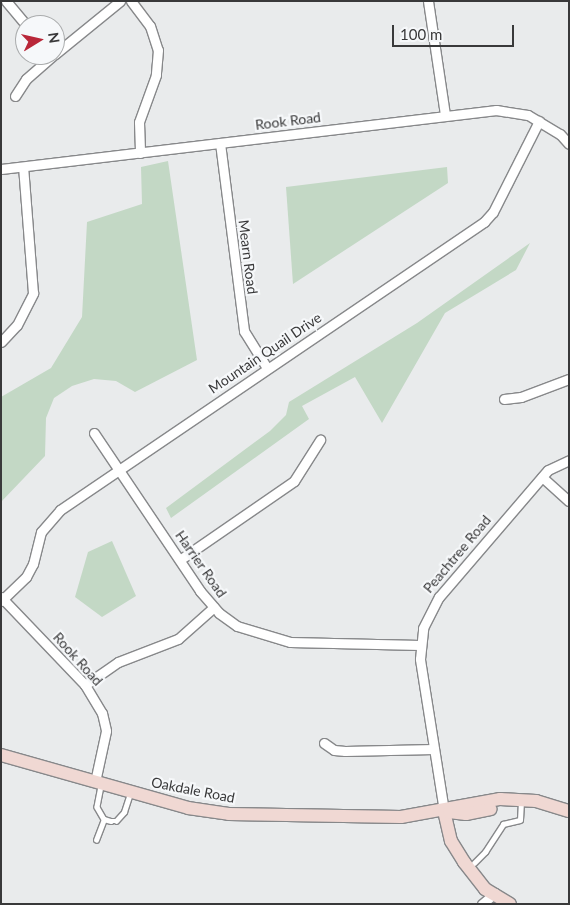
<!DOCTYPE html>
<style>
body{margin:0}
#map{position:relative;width:570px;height:905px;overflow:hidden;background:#e9ebec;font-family:Lato,sans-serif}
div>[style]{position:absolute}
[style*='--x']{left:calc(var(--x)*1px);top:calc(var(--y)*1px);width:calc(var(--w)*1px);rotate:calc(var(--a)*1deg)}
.green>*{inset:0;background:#c3d8c5}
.roads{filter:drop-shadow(1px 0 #87888a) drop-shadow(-1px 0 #87888a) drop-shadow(0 1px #87888a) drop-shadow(0 -1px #87888a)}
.lane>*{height:4.5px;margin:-2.25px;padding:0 2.25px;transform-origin:2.25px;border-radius:2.25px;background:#fff}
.street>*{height:9px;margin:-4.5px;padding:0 4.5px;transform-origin:4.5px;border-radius:4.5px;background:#fff}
.secondary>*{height:12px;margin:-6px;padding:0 6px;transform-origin:6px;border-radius:6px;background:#f0d8d3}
span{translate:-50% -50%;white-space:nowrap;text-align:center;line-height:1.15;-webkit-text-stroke:4.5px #f6f8fa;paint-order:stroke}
.street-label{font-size:14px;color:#39393a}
.frame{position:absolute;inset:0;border:2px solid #39393a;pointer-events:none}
.north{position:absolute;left:15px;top:15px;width:50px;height:50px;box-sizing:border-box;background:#f6f8fa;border:1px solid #aaacad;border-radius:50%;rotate:81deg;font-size:14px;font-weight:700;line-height:20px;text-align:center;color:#39393a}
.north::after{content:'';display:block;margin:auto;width:18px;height:22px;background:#b92739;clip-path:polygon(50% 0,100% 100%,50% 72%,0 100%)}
.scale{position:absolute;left:392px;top:25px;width:122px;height:22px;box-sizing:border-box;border:2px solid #39393a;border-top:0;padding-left:6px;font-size:15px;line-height:18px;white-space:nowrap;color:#39393a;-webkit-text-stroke:4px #f6f8fa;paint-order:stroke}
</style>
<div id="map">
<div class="green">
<i style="clip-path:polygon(168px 161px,197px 360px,135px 392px,116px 381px,94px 379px,72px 386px,54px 398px,46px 418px,45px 456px,1px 502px,1px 397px,51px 368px,82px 317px,87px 222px,142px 204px,141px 167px)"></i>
<i style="clip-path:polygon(447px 167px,448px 183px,293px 284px,286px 187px)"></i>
<i style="clip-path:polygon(530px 243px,516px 270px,445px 313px,382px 423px,355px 377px,302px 406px,309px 419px,171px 518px,166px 508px,270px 431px,286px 415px,289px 402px,417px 323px)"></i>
<i style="clip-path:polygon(112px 541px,136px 596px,102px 617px,75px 597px,88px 552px)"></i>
</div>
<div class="roads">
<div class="lane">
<i style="--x:101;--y:786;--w:21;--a:101"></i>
<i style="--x:97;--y:807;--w:14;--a:60"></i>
<i style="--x:104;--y:819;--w:7;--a:16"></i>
<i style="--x:111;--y:821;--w:5;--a:0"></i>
<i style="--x:116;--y:821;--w:12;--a:-48"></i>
<i style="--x:124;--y:812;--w:19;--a:-72"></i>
<i style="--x:96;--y:840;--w:22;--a:-69"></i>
<i style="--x:474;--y:863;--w:16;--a:-45"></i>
<i style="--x:485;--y:852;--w:33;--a:-57"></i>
<i style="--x:503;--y:824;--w:17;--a:-13"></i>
<i style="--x:520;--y:820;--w:18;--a:-87"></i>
</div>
<div class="street">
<i style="--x:6;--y:1;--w:31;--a:50"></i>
<i style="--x:131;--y:1;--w:31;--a:53"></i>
<i style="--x:150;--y:26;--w:25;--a:72"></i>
<i style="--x:158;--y:50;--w:25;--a:95"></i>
<i style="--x:156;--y:75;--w:50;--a:109.9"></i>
<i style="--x:139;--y:122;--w:31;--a:88"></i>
<i style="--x:428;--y:1;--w:115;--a:81.5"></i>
<i style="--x:55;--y:54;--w:84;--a:-39.2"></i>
<i style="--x:15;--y:96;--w:20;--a:-57"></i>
<i style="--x:26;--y:79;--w:37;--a:-41"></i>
<i style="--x:220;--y:143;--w:190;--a:82.7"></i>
<i style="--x:244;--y:331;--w:44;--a:58.1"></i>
<i style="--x:1;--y:169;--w:499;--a:-6.8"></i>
<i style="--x:496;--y:110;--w:32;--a:9"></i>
<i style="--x:528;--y:115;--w:37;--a:31"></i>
<i style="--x:560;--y:134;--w:13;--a:48"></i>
<i style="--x:1;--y:342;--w:23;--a:-47"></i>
<i style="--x:17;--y:325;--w:36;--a:-63"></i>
<i style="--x:33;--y:293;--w:126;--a:-94.5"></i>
<i style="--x:504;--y:399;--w:17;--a:-7"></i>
<i style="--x:521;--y:397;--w:51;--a:-20.6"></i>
<i style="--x:94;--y:433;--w:190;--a:56.1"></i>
<i style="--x:200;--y:591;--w:29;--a:49"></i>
<i style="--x:219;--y:613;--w:22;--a:36"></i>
<i style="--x:237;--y:626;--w:55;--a:16.8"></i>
<i style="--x:290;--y:642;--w:130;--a:1.3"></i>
<i style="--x:542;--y:477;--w:36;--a:42"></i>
<i style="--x:181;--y:559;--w:137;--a:-34.6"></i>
<i style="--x:294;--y:481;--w:49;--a:-57.6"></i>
<i style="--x:1;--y:597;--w:122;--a:46.3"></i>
<i style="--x:85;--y:685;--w:33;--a:59"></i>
<i style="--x:102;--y:713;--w:18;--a:77"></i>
<i style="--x:106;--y:731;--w:52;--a:102.2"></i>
<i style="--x:1;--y:601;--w:35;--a:-44"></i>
<i style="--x:26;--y:577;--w:15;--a:-62"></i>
<i style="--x:33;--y:564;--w:33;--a:-76"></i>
<i style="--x:41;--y:532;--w:29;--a:-49"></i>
<i style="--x:60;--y:510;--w:513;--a:-34.19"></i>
<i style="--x:484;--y:222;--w:13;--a:-48"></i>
<i style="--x:493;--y:212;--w:102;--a:-63.2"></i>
<i style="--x:85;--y:685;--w:40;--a:-34.9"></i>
<i style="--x:118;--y:662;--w:64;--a:-21"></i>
<i style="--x:178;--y:639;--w:48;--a:-41.6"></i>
<i style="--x:324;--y:743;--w:12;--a:35"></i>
<i style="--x:334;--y:750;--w:11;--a:5"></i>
<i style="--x:345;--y:751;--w:89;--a:-1.3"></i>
<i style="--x:444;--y:811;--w:154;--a:-99"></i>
<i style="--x:420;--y:659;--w:31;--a:-84"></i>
<i style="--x:423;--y:628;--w:35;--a:-63"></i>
<i style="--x:439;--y:597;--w:167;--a:-49.4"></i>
<i style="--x:548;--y:470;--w:23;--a:-25"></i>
<i style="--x:482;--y:904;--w:17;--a:-40"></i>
</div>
<div class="secondary">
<i style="--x:1;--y:755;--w:194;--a:15.8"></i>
<i style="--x:188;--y:808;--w:41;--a:8.3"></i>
<i style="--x:229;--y:814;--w:172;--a:1"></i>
<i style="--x:401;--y:817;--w:101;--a:-10.3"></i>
<i style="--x:500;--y:799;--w:36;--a:3"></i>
<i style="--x:536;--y:801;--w:34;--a:17"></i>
<i style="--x:444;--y:811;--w:31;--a:77"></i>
<i style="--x:451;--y:841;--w:25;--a:58"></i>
<i style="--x:464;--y:862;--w:34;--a:52"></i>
<i style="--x:485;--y:889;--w:29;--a:31"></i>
<i style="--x:449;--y:812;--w:17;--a:7"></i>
<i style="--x:466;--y:814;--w:25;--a:-11"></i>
</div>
</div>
<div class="street-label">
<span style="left:288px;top:121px;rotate:-7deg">Rook Road</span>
<span style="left:248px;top:257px;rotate:83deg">Mearn Road</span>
<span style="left:265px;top:353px;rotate:-34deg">Mountain Quail Drive</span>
<span style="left:457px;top:554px;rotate:-50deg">Peachtree Road</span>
<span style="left:201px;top:564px;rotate:55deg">Harrier Road</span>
<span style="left:78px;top:659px;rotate:48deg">Rook Road</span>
<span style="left:193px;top:790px;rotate:11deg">Oakdale Road</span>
</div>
<div class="frame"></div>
<div class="north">N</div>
<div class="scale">100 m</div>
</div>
